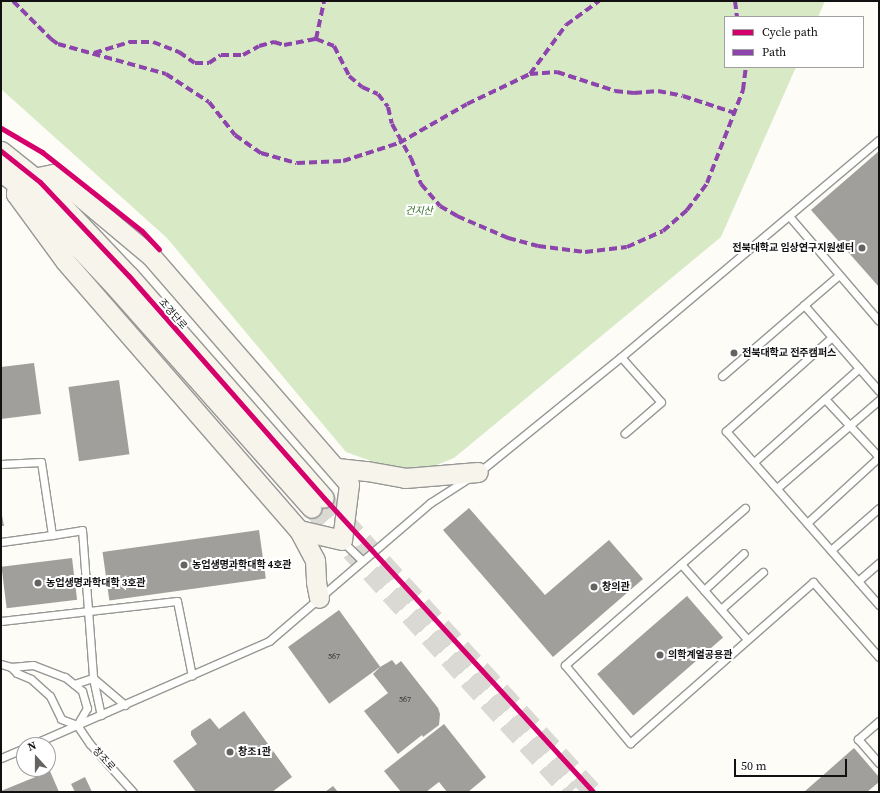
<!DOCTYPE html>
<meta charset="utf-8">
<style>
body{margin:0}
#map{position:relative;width:880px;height:793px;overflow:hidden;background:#fdfcf7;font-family:"Source Serif 4","Noto Sans KR",serif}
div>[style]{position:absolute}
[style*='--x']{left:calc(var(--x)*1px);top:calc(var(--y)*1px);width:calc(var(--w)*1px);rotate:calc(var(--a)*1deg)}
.forest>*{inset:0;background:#d8eac5}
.building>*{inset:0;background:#a19f9c;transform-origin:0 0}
.secondary-tunnel>*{height:19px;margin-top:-9.5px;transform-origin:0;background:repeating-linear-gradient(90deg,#dad9d4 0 19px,transparent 0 29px)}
.roads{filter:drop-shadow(1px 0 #979795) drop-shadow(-1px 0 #979795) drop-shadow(0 1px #979795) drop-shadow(0 -1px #979795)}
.lane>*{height:7px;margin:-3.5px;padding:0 3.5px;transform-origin:3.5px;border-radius:3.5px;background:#fffffe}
.secondary>*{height:19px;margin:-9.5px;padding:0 9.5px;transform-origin:9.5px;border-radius:9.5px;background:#f6f4eb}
.quiet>*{height:4px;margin-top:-2px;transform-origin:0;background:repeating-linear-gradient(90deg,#8e44ad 0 8px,transparent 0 12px)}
.cycleway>*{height:5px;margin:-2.5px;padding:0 2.5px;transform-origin:2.5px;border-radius:2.5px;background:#d6006c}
.dots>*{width:11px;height:11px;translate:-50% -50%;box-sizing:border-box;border:2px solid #fff;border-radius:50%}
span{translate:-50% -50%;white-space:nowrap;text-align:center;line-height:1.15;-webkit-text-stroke:4px #fff;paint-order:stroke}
.number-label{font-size:8px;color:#353434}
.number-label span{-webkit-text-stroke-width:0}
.park-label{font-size:10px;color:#2f6b1f;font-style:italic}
.poi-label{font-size:10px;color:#111;font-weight:700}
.right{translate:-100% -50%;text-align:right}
.left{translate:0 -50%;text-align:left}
.street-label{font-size:10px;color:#111}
.frame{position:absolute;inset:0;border:2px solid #111;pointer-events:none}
.legend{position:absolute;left:724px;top:16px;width:140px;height:52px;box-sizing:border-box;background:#fff;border:1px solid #a0a0a0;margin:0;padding:5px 7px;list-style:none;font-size:12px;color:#111}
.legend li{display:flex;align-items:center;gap:8px;height:20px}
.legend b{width:20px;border:1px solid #a0a0a0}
.north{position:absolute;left:16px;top:737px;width:40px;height:40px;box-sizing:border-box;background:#fff;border:1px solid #a0a0a0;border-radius:50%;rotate:339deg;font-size:11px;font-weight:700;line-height:16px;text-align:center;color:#111}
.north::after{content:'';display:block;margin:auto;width:14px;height:18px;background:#646362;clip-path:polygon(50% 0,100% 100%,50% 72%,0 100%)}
.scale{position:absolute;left:734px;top:759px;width:113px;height:18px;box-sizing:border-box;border:2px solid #111;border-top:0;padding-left:5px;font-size:12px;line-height:14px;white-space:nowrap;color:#111;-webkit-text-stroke:3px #fff;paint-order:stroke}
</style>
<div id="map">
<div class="forest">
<i style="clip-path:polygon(1px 1px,825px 1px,818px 17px,725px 17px,725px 67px,796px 67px,721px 237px,454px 458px,424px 470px,388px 467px,346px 452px,167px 238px,1px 89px)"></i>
</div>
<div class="building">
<i style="clip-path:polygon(879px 151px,879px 287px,811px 210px)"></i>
<i style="clip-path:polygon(34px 363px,41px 414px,1px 419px,1px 367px)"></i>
<i style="left:119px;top:380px;width:75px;height:51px;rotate:82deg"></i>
<i style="clip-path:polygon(469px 508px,545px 595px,609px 540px,643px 579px,553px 657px,443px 530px)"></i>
<i style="clip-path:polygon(1px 510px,4px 526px,1px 526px)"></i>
<i style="left:259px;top:530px;width:49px;height:158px;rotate:82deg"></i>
<i style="left:72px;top:558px;width:42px;height:71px;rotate:83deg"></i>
<i style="left:687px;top:596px;width:55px;height:119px;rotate:49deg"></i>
<i style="left:339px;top:610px;width:70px;height:63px;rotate:54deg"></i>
<i style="clip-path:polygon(392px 660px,396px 665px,401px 661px,438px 708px,440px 714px,439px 725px,423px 737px,422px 735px,398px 754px,364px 711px,388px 693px,373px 674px,380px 667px)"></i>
<i style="clip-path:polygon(244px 711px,292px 777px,272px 792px,196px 792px,173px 761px,197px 744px,191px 735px,191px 731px,210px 718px,219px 729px)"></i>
<i style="clip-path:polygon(444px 724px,486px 777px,468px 792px,447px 792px,439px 782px,426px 792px,401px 792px,384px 771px)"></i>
<i style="clip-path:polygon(854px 748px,879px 777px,879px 782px,867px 792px,804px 792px)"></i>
<i style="clip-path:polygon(50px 771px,59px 792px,1px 792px,1px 791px)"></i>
<i style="clip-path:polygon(85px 777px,92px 792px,75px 792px,71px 784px)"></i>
<i style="clip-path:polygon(333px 786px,338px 792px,325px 792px)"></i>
</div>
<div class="secondary-tunnel">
<i style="--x:324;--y:498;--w:398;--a:47.5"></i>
<i style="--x:312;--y:508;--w:384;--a:47.7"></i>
</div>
<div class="roads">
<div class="lane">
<i style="--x:789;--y:216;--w:138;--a:49.4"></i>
<i style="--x:804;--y:305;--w:46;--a:-40.6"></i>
<i style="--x:832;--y:337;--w:142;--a:138.4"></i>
<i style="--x:726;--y:431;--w:232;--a:48.7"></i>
<i style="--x:621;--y:357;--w:60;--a:48.4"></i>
<i style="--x:661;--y:402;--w:48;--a:139.3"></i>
<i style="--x:722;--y:376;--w:108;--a:-40.9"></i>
<i style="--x:804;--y:305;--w:114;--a:48.9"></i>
<i style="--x:825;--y:399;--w:79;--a:47"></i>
<i style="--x:754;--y:462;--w:141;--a:-41.8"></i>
<i style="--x:1;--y:464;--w:40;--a:-2.9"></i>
<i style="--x:41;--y:462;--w:74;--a:81.4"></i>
<i style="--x:52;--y:535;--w:30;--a:-9"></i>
<i style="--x:82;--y:530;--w:148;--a:85.7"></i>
<i style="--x:93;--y:678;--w:38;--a:78"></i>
<i style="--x:479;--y:472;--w:183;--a:-39"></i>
<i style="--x:621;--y:357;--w:337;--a:-40.1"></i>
<i style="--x:777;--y:488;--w:135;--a:-40.8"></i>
<i style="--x:745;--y:508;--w:239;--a:138.9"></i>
<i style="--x:565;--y:665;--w:102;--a:50.2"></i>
<i style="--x:630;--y:743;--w:244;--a:-41.3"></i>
<i style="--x:813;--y:582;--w:100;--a:48.7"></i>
<i style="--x:807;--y:523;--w:98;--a:-42.5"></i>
<i style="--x:342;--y:541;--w:28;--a:44"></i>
<i style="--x:1;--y:542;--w:51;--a:-7.8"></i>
<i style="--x:831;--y:550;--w:64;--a:-41.2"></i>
<i style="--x:681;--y:564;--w:100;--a:48.7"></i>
<i style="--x:858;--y:581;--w:28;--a:-41"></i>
<i style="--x:704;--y:590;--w:54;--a:-42.8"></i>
<i style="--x:721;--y:609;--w:56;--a:-41.4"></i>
<i style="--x:1;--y:621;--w:177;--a:-6.5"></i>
<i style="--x:177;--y:601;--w:76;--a:78.7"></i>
<i style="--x:1;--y:664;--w:10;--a:17"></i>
<i style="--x:11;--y:667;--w:22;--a:-5"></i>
<i style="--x:33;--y:665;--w:34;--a:21"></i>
<i style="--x:65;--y:677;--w:22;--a:39"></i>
<i style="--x:82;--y:691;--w:18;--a:74"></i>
<i style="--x:87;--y:708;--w:20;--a:120"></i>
<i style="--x:11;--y:667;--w:8;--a:45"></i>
<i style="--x:17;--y:673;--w:15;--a:23"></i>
<i style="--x:31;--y:679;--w:25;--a:42"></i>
<i style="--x:50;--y:696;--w:25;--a:64"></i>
<i style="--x:61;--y:719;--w:17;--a:21"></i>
<i style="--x:93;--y:678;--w:42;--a:40.2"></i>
<i style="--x:74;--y:684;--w:20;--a:-18"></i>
<i style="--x:879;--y:721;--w:28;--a:139"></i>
<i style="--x:858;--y:739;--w:32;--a:49"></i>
<i style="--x:77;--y:725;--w:23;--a:56"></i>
<i style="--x:90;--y:744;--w:64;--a:48.1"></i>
<i style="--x:31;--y:745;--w:260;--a:-23.6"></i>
<i style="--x:269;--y:641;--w:212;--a:-40.6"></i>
<i style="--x:430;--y:503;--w:46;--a:-32.7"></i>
<i style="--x:1;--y:758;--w:25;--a:-23"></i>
</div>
<div class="secondary">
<i style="--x:1;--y:151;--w:50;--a:38.5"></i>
<i style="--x:40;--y:182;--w:129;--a:46.6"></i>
<i style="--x:129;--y:276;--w:295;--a:48.7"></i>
<i style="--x:1;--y:172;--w:26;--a:37"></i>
<i style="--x:22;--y:188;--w:129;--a:46.6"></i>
<i style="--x:111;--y:282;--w:302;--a:48.4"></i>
<i style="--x:33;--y:178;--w:20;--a:-11"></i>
<i style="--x:53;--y:174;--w:128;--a:39.9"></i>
<i style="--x:151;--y:256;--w:302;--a:49"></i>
<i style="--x:349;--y:484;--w:56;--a:97.1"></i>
<i style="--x:342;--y:540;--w:44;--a:-166.9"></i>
<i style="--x:17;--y:184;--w:10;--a:96"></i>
<i style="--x:16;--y:194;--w:83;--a:53.8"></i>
<i style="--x:65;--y:261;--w:357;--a:49"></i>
<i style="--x:299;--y:530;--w:34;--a:62"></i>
<i style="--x:315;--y:560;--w:22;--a:87"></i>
<i style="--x:316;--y:582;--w:16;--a:79"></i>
<i style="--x:337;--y:468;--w:30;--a:6"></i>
<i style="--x:367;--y:471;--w:39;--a:10"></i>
<i style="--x:405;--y:478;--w:73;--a:-4.7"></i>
</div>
</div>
<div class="quiet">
<i style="--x:13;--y:1;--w:54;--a:45"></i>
<i style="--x:51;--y:39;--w:9;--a:36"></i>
<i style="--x:58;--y:44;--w:112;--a:15.5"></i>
<i style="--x:166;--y:74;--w:51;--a:33.1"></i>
<i style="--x:209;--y:102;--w:42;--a:51.8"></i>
<i style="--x:235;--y:135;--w:32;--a:35"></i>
<i style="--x:261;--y:153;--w:37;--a:16"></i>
<i style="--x:297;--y:163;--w:46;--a:-2.5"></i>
<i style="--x:343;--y:161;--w:59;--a:-17.8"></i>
<i style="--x:399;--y:143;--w:78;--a:-29.8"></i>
<i style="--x:467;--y:104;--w:70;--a:-25.5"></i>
<i style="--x:530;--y:74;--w:61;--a:-53.7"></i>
<i style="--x:566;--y:25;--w:41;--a:-36"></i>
<i style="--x:735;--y:1;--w:16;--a:83"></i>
<i style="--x:316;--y:39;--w:39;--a:-78"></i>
<i style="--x:94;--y:53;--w:37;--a:-17"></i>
<i style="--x:129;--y:42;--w:24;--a:0"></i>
<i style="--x:153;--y:42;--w:28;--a:21"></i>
<i style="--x:179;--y:52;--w:19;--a:35"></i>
<i style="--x:195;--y:63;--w:14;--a:0"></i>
<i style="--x:209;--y:63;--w:14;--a:-34"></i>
<i style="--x:221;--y:55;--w:22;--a:0"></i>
<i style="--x:243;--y:55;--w:18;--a:-29"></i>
<i style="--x:259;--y:46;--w:16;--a:-15"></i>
<i style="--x:274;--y:42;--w:10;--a:17"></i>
<i style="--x:284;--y:45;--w:33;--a:-11"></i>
<i style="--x:316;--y:39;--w:19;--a:21"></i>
<i style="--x:334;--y:46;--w:34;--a:63"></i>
<i style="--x:349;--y:76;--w:17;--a:40"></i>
<i style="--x:362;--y:87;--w:17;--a:24"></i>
<i style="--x:378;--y:94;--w:16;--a:52"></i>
<i style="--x:388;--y:107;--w:17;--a:77"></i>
<i style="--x:392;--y:124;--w:39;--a:61"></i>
<i style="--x:411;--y:158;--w:28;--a:69"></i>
<i style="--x:421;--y:184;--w:29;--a:49"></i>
<i style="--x:440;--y:206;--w:20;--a:30"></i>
<i style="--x:457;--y:216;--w:56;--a:23.3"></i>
<i style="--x:508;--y:238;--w:31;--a:15"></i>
<i style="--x:538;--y:246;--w:47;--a:7.3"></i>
<i style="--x:585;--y:252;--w:42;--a:-6.8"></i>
<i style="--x:627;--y:247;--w:39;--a:-24"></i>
<i style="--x:663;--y:231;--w:32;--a:-41"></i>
<i style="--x:687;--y:210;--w:34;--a:-53"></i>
<i style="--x:707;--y:183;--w:100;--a:-68.8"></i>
<i style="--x:743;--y:90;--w:23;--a:-83"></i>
<i style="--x:530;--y:74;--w:27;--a:-4"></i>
<i style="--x:557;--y:72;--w:61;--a:18.1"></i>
<i style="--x:615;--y:91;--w:19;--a:6"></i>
<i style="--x:634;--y:93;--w:24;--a:-5"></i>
<i style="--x:658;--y:91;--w:25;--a:11"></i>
<i style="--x:683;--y:96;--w:55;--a:18.1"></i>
</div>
<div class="cycleway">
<i style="--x:1;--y:128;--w:48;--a:30.3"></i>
<i style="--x:42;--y:152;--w:127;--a:38.3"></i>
<i style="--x:142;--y:231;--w:25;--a:47"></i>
<i style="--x:1;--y:151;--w:50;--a:38.5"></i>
<i style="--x:40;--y:182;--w:129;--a:46.6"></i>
<i style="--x:129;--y:276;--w:295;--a:48.7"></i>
<i style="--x:324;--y:498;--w:398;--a:47.5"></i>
</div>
<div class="dots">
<i style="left:862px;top:248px;background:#646362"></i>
<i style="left:734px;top:353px;background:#646362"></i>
<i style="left:184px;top:565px;background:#646362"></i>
<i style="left:38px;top:583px;background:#646362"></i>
<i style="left:594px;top:587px;background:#646362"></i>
<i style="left:660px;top:655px;background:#646362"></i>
<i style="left:230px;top:752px;background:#646362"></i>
</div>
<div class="number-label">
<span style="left:334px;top:657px">567</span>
<span style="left:405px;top:700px">567</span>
</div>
<div class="park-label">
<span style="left:419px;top:211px">건지산</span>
</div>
<div class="poi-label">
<span class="right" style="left:854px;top:248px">전북대학교 임상연구지원센터</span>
<span class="left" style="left:742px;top:353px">전북대학교 전주캠퍼스</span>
<span class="left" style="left:192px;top:565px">농업생명과학대학 4호관</span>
<span class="left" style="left:46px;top:583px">농업생명과학대학 3호관</span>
<span class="left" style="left:602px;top:587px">창의관</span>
<span class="left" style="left:668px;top:655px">의학계열공용관</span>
<span class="left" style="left:238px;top:752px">창조1관</span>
</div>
<div class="street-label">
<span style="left:173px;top:314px;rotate:49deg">조경단로</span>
<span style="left:104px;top:759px;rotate:48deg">창조로</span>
</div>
<div class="frame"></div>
<ul class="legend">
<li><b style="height:5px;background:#d6006c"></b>Cycle path</li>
<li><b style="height:5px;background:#8e44ad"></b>Path</li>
</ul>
<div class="north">N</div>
<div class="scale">50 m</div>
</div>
